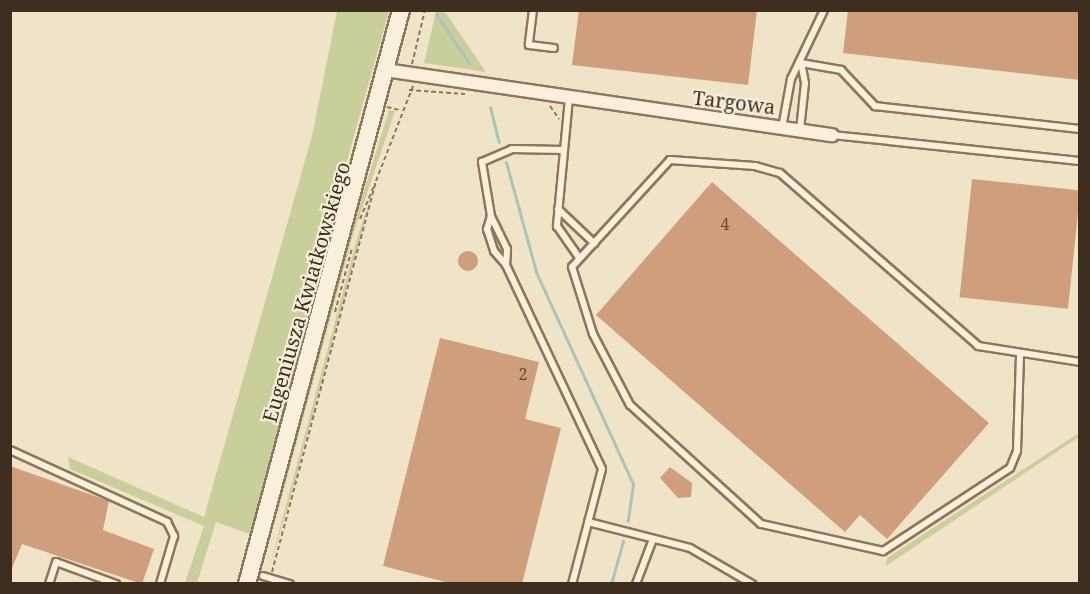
<!DOCTYPE html>
<style>
body{margin:0}
#map{position:relative;width:1090px;height:594px;overflow:hidden;background:#f0e4c8;font-family:"Noto Serif",serif}
div>[style]{position:absolute}
[style*='--x']{left:calc(var(--x)*1px);top:calc(var(--y)*1px);width:calc(var(--w)*1px);rotate:calc(var(--a)*1deg)}
.green>*{inset:0;background:#c9cf9b}
.stream>*{height:3px;margin:-1.5px;padding:0 1.5px;transform-origin:1.5px;border-radius:1.5px;background:#a9c4bc}
.building>*{inset:0;background:#cf9f7d;transform-origin:0 0}
.round{border-radius:50%}
.path>*{height:2px;margin-top:-1px;transform-origin:0;background:repeating-linear-gradient(90deg,#8d765c 0 4.5px,transparent 0 7.5px)}
.roads{filter:drop-shadow(2px 0 #8d765c) drop-shadow(-2px 0 #8d765c) drop-shadow(0 2px #8d765c) drop-shadow(0 -2px #8d765c)}
.lane>*{height:6px;margin:-3px;padding:0 3px;transform-origin:3px;border-radius:3px;background:#faf1dc}
.street>*{height:12px;margin:-6px;padding:0 6px;transform-origin:6px;border-radius:6px;background:#faf1dc}
.secondary>*{height:16px;margin:-8px;padding:0 8px;transform-origin:8px;border-radius:8px;background:#faf1dc}
span{translate:-50% -50%;white-space:nowrap;text-align:center;line-height:1.15;-webkit-text-stroke:4.5px #f7eed8;paint-order:stroke}
.number-label{font-size:16px;color:#624a37}
.number-label span{-webkit-text-stroke-width:0}
.street-label{font-size:20px;color:#3d2e20}
.frame{position:absolute;inset:0;border:12px solid #3d2e20;pointer-events:none}
</style>
<div id="map">
<div class="green">
<i style="clip-path:polygon(337px 11px,389px 11px,322px 250px,326px 267px,252px 535px,216px 522px,197px 583px,185px 583px,204px 526px,70px 469px,68px 457px,204px 517px,312px 136px)"></i>
<i style="clip-path:polygon(436px 11px,446px 13px,486px 72px,424px 63px)"></i>
<i style="clip-path:polygon(389px 110px,395px 111px,353px 235px,263px 566px,347px 245px)"></i>
<i style="clip-path:polygon(373px 191px,293px 489px,268px 573px,358px 235px)"></i>
<i style="clip-path:polygon(1079px 433px,1079px 437px,886px 566px,887px 558px)"></i>
</div>
<div class="stream">
<i style="--x:436;--y:14;--w:60;--a:55.8"></i>
<i style="--x:490;--y:107;--w:36;--a:76"></i>
<i style="--x:506;--y:162;--w:114;--a:74.7"></i>
<i style="--x:536;--y:272;--w:233;--a:65.4"></i>
<i style="--x:633;--y:484;--w:37;--a:98"></i>
<i style="--x:611;--y:584;--w:45;--a:-74.4"></i>
</div>
<div class="building">
<i style="clip-path:polygon(579px 10px,757px 10px,748px 85px,572px 65px)"></i>
<i style="clip-path:polygon(848px 10px,1080px 10px,1080px 80px,843px 53px)"></i>
<i style="left:972px;top:179px;width:109px;height:119px;rotate:6deg"></i>
<i style="clip-path:polygon(712px 182px,989px 423px,887px 539px,860px 515px,845px 532px,596px 315px)"></i>
<i class="round" style="left:458px;top:251px;width:20px;height:20px"></i>
<i style="clip-path:polygon(440px 338px,539px 362px,525px 419px,561px 428px,522px 584px,453px 584px,383px 566px)"></i>
<i style="clip-path:polygon(10px 466px,109px 501px,103px 530px,154px 549px,142px 584px,22px 544px,10px 573px)"></i>
<i style="clip-path:polygon(670px 467px,692px 483px,691px 497px,678px 498px,660px 478px)"></i>
</div>
<div class="path">
<i style="--x:412;--y:64;--w:56;--a:-76.5"></i>
<i style="--x:409;--y:90;--w:56;--a:4.1"></i>
<i style="--x:550;--y:106;--w:16;--a:55"></i>
<i style="--x:387;--y:107;--w:12;--a:14"></i>
<i style="--x:360;--y:219;--w:39;--a:-67"></i>
<i style="--x:335;--y:312;--w:66;--a:-75.1"></i>
<i style="--x:272;--y:572;--w:405;--a:-75.1"></i>
<i style="--x:376;--y:181;--w:102;--a:-68.7"></i>
</div>
<div class="roads">
<div class="lane">
<i style="--x:533;--y:10;--w:35;--a:97"></i>
<i style="--x:529;--y:45;--w:25;--a:7"></i>
<i style="--x:801;--y:63;--w:41;--a:9.9"></i>
<i style="--x:841;--y:70;--w:50;--a:46.6"></i>
<i style="--x:875;--y:106;--w:206;--a:6.4"></i>
<i style="--x:569;--y:98;--w:129;--a:95.4"></i>
<i style="--x:557;--y:226;--w:39;--a:55"></i>
<i style="--x:782;--y:128;--w:50;--a:-79.6"></i>
<i style="--x:791;--y:79;--w:76;--a:-64.4"></i>
<i style="--x:800;--y:130;--w:47;--a:-83.9"></i>
<i style="--x:805;--y:83;--w:20;--a:-101"></i>
<i style="--x:832;--y:135;--w:249;--a:6"></i>
<i style="--x:558;--y:209;--w:50;--a:43.4"></i>
<i style="--x:491;--y:216;--w:14;--a:107"></i>
<i style="--x:487;--y:229;--w:23;--a:72"></i>
<i style="--x:494;--y:251;--w:18;--a:49"></i>
<i style="--x:506;--y:265;--w:225;--a:64.8"></i>
<i style="--x:602;--y:469;--w:119;--a:104.6"></i>
<i style="--x:506;--y:265;--w:16;--a:-86"></i>
<i style="--x:507;--y:249;--w:37;--a:-116"></i>
<i style="--x:491;--y:216;--w:55;--a:-99.5"></i>
<i style="--x:482;--y:162;--w:33;--a:-23"></i>
<i style="--x:512;--y:149;--w:51;--a:1.1"></i>
<i style="--x:1020;--y:355;--w:96;--a:91.8"></i>
<i style="--x:1017;--y:451;--w:18;--a:112"></i>
<i style="--x:1010;--y:468;--w:152;--a:146.8"></i>
<i style="--x:883;--y:551;--w:125;--a:-167.5"></i>
<i style="--x:761;--y:524;--w:177;--a:-137.7"></i>
<i style="--x:630;--y:405;--w:80;--a:-117.5"></i>
<i style="--x:593;--y:334;--w:70;--a:-107.4"></i>
<i style="--x:572;--y:267;--w:145;--a:-47.5"></i>
<i style="--x:670;--y:160;--w:85;--a:4"></i>
<i style="--x:755;--y:166;--w:26;--a:16"></i>
<i style="--x:780;--y:173;--w:263;--a:41.1"></i>
<i style="--x:978;--y:346;--w:103;--a:8.9"></i>
<i style="--x:10;--y:450;--w:173;--a:24.6"></i>
<i style="--x:167;--y:522;--w:16;--a:63"></i>
<i style="--x:174;--y:536;--w:50;--a:106.3"></i>
<i style="--x:588;--y:522;--w:105;--a:14.3"></i>
<i style="--x:690;--y:548;--w:72;--a:30.1"></i>
<i style="--x:263;--y:576;--w:28;--a:17"></i>
<i style="--x:49;--y:584;--w:23;--a:-72"></i>
<i style="--x:56;--y:562;--w:64;--a:20.1"></i>
<i style="--x:636;--y:584;--w:48;--a:-69.3"></i>
</div>
<div class="street">
<i style="--x:385;--y:70;--w:452;--a:8.3"></i>
</div>
<div class="secondary">
<i style="--x:247;--y:584;--w:594;--a:-74.98"></i>
</div>
</div>
<div class="number-label">
<span style="left:725px;top:224px">4</span>
<span style="left:523px;top:374px">2</span>
</div>
<div class="street-label">
<span style="left:734px;top:102px;rotate:7deg">Targowa</span>
<span style="left:306px;top:292px;rotate:-74deg">Eugeniusza Kwiatkowskiego</span>
</div>
<div class="frame"></div>
</div>
